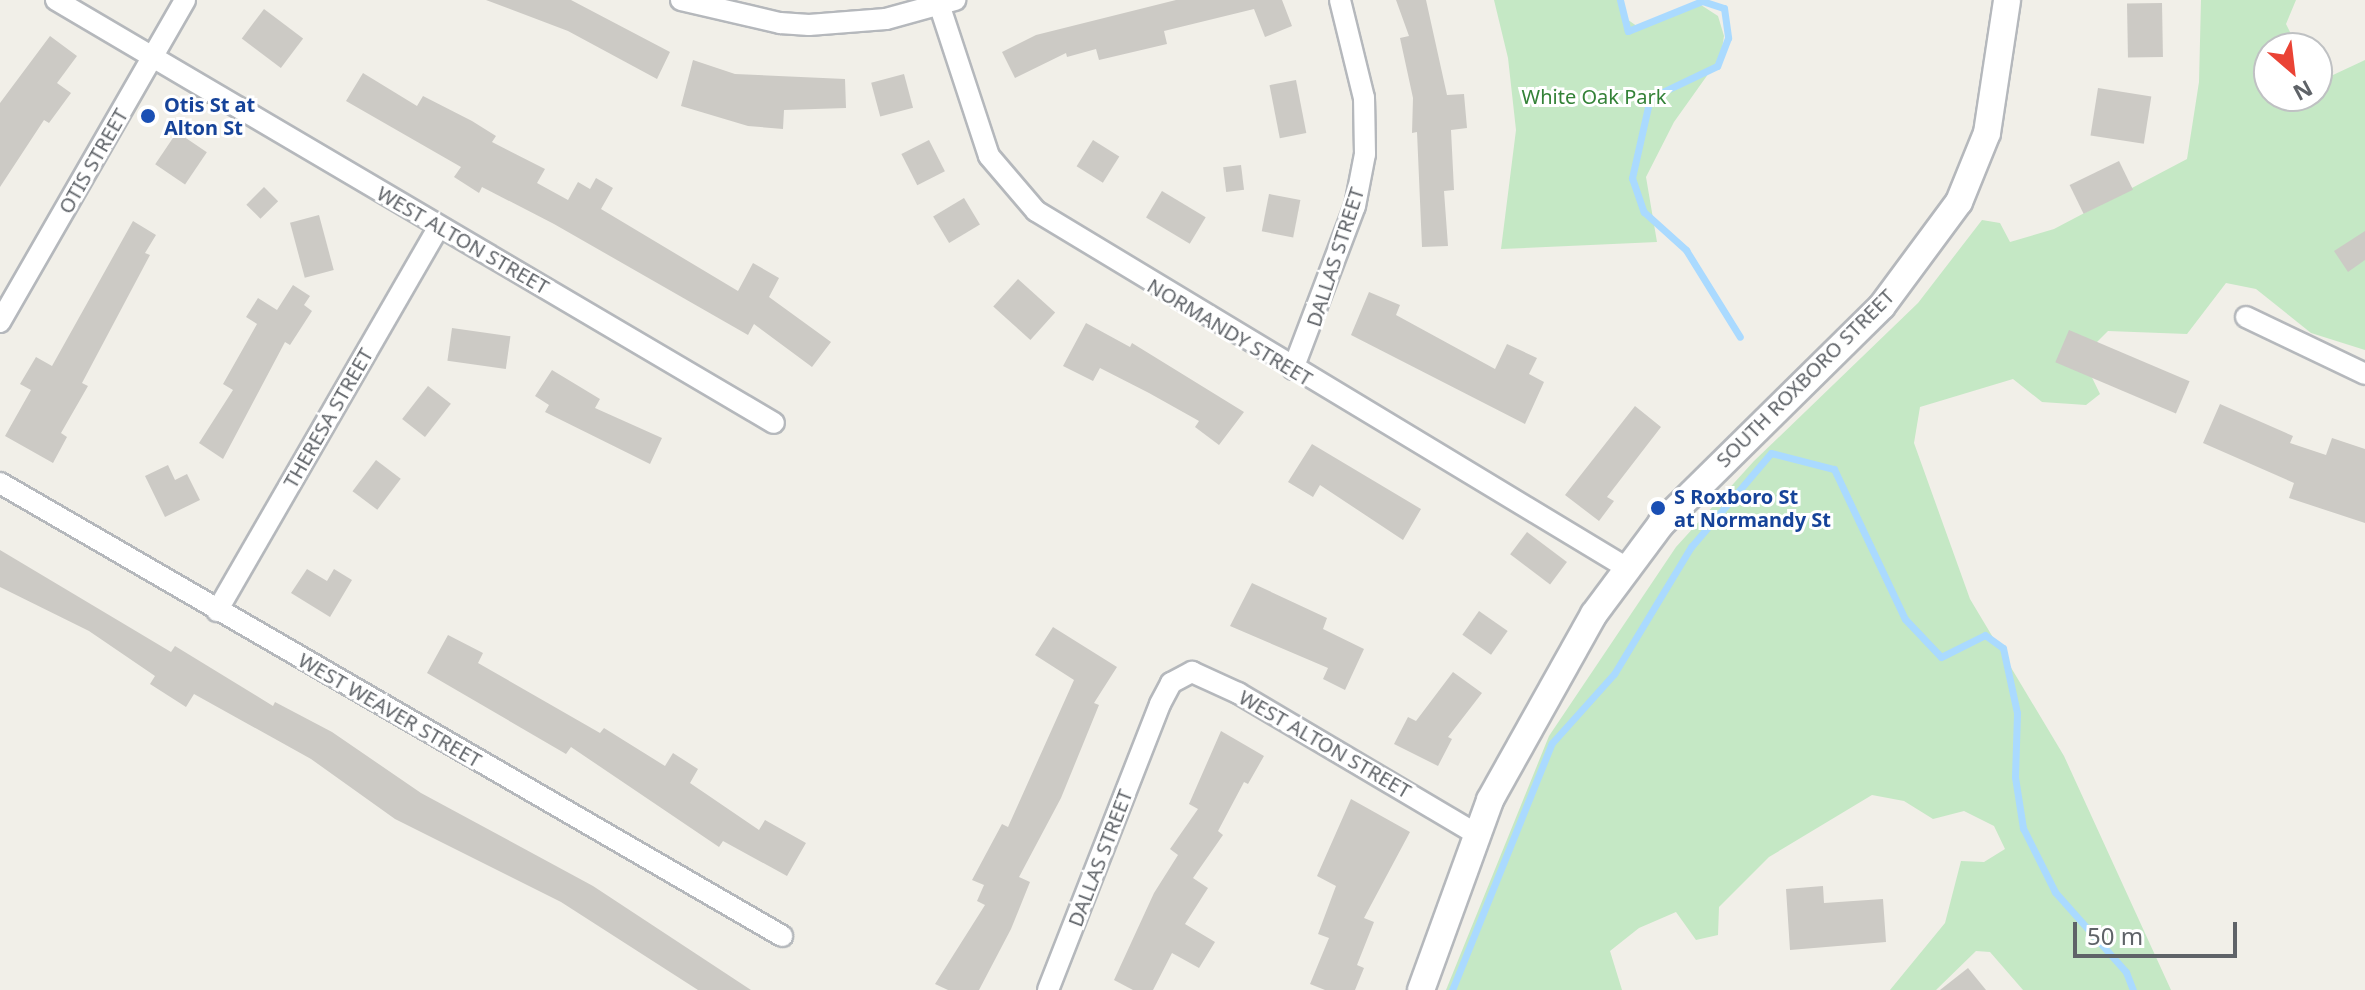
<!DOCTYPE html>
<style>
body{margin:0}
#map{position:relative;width:2365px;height:990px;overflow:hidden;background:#f1efe8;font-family:"Noto Sans",sans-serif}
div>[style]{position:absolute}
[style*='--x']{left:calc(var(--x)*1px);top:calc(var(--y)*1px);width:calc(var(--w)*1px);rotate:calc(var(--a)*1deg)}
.green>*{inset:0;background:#c5e8c5}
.stream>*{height:7px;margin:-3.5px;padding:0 3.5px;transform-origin:3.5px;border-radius:3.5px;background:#aadaff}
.building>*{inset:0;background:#cccac5;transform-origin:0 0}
.roads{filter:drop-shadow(2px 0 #b5b8bc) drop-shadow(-2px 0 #b5b8bc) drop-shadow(0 2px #b5b8bc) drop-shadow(0 -2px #b5b8bc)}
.minor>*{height:20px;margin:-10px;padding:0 10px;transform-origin:10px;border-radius:10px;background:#fff}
.tertiary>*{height:26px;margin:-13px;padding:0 13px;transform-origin:13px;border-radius:13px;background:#fff}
.dots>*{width:22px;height:22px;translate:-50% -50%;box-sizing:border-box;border:4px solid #fff;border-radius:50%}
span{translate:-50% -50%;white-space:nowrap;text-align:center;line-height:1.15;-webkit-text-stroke:6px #fff;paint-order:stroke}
.park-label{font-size:20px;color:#348238}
.transit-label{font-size:20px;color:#164399;font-weight:700}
.left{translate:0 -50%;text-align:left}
.street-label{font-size:20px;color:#5f6368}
.north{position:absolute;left:2253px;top:32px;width:80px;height:80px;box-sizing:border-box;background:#fff;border:2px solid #bfc1c3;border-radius:50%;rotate:152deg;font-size:22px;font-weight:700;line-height:32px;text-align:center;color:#5f6368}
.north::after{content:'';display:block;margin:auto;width:28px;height:36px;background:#ea4335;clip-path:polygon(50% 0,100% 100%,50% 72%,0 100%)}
.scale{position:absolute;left:2073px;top:922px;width:164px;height:36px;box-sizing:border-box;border:4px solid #5f6368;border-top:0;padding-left:10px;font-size:24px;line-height:28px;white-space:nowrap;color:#5f6368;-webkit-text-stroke:6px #fff;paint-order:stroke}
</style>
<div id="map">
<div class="green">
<i style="clip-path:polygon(1494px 0,1622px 0,1624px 17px,1641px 29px,1701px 5px,1718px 16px,1724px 36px,1721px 56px,1674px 122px,1646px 177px,1657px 242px,1501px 249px,1516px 130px,1508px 58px)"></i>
<i style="clip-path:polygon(2201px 0,2296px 0,2286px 24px,2298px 48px,2269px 48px,2269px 96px,2317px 96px,2317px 70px,2333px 75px,2365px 60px,2365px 350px,2311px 333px,2256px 289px,2226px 283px,2187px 334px,2108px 331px,2082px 357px,2100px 394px,2086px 405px,2042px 402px,2013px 379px,1920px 407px,1914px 443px,1970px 599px,2064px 756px,2171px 990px,2023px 990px,1990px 952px,1976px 951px,1936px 990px,1890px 990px,1945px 923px,1961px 861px,1984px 862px,2005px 849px,1994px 826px,1964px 811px,1933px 819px,1904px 801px,1872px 795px,1769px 857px,1719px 907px,1718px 935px,1696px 940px,1676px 912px,1639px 928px,1610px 951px,1622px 990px,1446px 990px,1549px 736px,1676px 547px,1754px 461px,1918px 303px,1982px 220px,2000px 223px,2010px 242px,2054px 229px,2187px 159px,2199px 82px)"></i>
</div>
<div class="stream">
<i style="--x:1620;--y:0;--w:32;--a:76"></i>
<i style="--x:1628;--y:31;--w:80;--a:-22.1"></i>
<i style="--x:1702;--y:1;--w:23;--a:18"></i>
<i style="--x:1724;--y:8;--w:30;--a:82"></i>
<i style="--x:1728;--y:38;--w:30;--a:111"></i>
<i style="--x:1717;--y:66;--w:74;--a:154.5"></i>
<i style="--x:1650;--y:98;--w:82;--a:102.7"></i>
<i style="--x:1632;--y:178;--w:36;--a:71"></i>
<i style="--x:1644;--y:212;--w:57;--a:42.1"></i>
<i style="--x:1686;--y:250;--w:102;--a:58.2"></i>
<i style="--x:1452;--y:990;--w:266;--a:-68"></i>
<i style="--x:1552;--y:743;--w:93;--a:-48.1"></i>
<i style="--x:1614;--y:674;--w:149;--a:-58.8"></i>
<i style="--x:1691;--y:547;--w:123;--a:-49.6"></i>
<i style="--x:1771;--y:453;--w:65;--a:14.3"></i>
<i style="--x:1834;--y:469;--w:166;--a:64.7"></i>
<i style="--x:1905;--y:619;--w:52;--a:46.5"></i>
<i style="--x:1941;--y:657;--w:49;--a:-26.6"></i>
<i style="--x:1985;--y:635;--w:22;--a:36"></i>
<i style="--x:2003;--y:648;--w:66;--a:77.8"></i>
<i style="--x:2017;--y:713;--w:64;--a:91.8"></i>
<i style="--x:2015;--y:777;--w:52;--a:81.1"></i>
<i style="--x:2023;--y:828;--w:72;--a:63.4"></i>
<i style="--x:2055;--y:892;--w:107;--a:48.4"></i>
<i style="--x:2126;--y:972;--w:19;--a:69"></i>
</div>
<div class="building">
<i style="clip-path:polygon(486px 0,571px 0,670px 52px,657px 79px,568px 31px)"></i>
<i style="clip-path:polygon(1176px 0,1282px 0,1292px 26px,1265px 37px,1254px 9px,1164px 31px,1167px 44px,1099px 60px,1096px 49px,1067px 57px,1066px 53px,1015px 78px,1002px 52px,1036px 35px)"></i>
<i style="clip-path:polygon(1396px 0,1426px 0,1447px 95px,1464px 94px,1467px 128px,1451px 130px,1454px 190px,1444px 191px,1448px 246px,1422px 247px,1417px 132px,1412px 133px,1413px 98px,1400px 38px,1409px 36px)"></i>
<i style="left:2162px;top:3px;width:54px;height:35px;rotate:89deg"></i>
<i style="left:264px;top:9px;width:49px;height:37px;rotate:37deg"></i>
<i style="clip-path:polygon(50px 36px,77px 56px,57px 83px,71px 93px,49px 123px,44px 120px,0 187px,0 103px)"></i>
<i style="clip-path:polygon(693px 60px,735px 74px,845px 79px,846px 108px,784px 110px,783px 129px,748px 126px,681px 106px)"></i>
<i style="clip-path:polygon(363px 73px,417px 106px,423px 96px,472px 121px,496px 136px,492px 142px,545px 169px,537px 183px,568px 200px,578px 182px,590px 189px,596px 178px,613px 188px,601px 209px,738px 291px,753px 263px,779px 278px,769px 297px,831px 342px,812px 367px,754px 324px,748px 335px,554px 224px,482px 187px,479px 193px,454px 177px,461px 167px,346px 101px)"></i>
<i style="left:904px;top:74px;width:35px;height:34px;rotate:75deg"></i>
<i style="left:1296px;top:80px;width:54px;height:27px;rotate:79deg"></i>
<i style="left:2098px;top:88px;width:54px;height:48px;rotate:9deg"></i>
<i style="left:177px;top:132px;width:36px;height:39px;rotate:34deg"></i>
<i style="left:929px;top:140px;width:35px;height:31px;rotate:63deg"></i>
<i style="left:1093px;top:140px;width:31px;height:31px;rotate:32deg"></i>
<i style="left:2119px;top:161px;width:32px;height:55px;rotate:64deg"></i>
<i style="left:1241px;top:165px;width:25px;height:18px;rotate:83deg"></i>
<i style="left:264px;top:187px;width:20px;height:25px;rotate:45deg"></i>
<i style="left:1162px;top:191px;width:51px;height:31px;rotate:31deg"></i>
<i style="left:1269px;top:194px;width:32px;height:38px;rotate:11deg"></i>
<i style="left:964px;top:198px;width:31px;height:36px;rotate:59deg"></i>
<i style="left:319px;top:215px;width:57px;height:30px;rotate:75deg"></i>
<i style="clip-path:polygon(133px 221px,156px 235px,145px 253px,150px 255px,82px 383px,88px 386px,61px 433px,67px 437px,53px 463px,5px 436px,31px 390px,20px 384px,36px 357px,52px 366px)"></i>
<i style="clip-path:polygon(2365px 231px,2365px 260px,2348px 272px,2334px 251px)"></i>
<i style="left:1018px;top:279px;width:50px;height:37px;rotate:42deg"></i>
<i style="clip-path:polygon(293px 285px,310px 296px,304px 305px,312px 311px,290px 345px,285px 342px,223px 459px,199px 443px,233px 390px,223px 384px,257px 324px,246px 317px,258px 298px,277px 310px)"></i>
<i style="clip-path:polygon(1369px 292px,1400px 305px,1396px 315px,1495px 369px,1507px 344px,1537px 358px,1529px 374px,1544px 382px,1525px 424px,1351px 335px)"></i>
<i style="clip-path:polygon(1086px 323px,1130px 347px,1132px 343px,1244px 412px,1219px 445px,1195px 427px,1199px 421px,1149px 393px,1100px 368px,1093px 381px,1063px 366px)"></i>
<i style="left:452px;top:328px;width:59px;height:33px;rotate:8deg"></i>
<i style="left:2069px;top:330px;width:131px;height:35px;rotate:23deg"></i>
<i style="clip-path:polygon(552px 370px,600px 399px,595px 408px,662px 438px,650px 464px,545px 412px,549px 405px,535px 396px)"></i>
<i style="left:428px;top:386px;width:29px;height:42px;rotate:38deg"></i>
<i style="clip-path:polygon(2220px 404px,2293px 436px,2290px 443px,2326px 455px,2332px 438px,2365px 449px,2365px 523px,2289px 498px,2294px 483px,2203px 443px)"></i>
<i style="clip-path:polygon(1635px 406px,1661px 427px,1607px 497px,1614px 501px,1599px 521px,1565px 495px)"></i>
<i style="clip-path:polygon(1312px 444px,1421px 509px,1403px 540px,1320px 485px,1313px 497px,1288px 482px)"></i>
<i style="left:376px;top:460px;width:31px;height:39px;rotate:37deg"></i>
<i style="clip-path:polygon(168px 465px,175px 480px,187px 474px,200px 500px,165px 517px,145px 476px)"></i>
<i style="left:1527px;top:532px;width:50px;height:28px;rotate:37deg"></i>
<i style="clip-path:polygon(0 550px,171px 652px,175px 646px,273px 706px,275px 702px,332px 732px,421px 793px,593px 886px,751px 990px,698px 990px,561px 902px,395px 819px,311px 759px,194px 694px,186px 707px,150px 684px,155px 676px,89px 631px,0 587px)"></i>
<i style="clip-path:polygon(307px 569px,327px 581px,334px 569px,352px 580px,330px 617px,291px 593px)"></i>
<i style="clip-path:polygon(1252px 583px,1327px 618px,1323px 629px,1364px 649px,1345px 690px,1323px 679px,1328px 668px,1230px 626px)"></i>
<i style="left:1479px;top:611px;width:35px;height:29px;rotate:35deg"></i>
<i style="clip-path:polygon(1053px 627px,1117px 667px,1094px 703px,1099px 705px,1061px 798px,1019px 877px,1030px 882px,1011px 929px,979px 990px,948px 990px,935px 984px,985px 905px,977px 901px,984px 885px,972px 880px,1002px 824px,1008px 827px,1074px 680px,1035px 655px)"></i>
<i style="clip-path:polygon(448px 635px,483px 653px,478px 663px,600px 733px,604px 728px,665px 766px,673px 753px,698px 769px,690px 783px,759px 830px,765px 820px,806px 843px,787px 876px,723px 841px,719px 847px,571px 747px,566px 754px,427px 673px)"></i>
<i style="clip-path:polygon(1453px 672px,1482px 693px,1448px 737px,1452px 739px,1438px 766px,1394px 744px,1408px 717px,1416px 721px)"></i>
<i style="clip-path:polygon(1221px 731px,1264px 756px,1248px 784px,1244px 782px,1218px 831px,1223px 835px,1193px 878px,1208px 888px,1185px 924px,1215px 942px,1199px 968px,1172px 953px,1153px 990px,1133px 990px,1114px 980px,1154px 893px,1178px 855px,1170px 849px,1198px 809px,1189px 804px)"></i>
<i style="clip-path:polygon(1351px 799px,1410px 832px,1364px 918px,1374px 922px,1357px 965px,1364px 968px,1355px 990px,1325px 990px,1310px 984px,1329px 938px,1318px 934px,1336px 886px,1317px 876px)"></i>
<i style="clip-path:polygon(1823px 886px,1824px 903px,1883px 899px,1886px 942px,1790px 950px,1786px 889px)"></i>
<i style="clip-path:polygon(1968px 968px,1986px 990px,1940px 990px)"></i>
</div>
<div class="roads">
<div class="minor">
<i style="--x:56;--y:0;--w:833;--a:30.5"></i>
<i style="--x:681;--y:0;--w:102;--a:13.1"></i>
<i style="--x:780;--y:23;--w:29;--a:4"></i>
<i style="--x:809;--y:25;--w:77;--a:-4.5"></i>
<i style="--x:886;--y:19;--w:72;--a:-15.4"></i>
<i style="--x:939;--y:4;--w:160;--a:71.8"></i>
<i style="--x:989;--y:156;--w:72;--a:49.5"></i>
<i style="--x:1036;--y:211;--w:690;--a:31.13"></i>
<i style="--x:2246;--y:317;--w:132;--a:25.6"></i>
<i style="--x:0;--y:322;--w:371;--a:-60.1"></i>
<i style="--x:1293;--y:369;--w:174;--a:-69.2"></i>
<i style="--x:1355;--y:206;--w:53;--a:-79.1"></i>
<i style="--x:1365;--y:154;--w:56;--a:-91"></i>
<i style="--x:1364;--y:98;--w:101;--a:-103.8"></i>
<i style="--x:0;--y:483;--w:904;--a:30.08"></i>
<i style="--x:217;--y:611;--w:444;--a:-60"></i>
<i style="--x:1048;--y:990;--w:307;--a:-68.6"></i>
<i style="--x:1160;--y:704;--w:24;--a:-62"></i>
<i style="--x:1171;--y:683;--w:24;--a:-28"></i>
<i style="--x:1192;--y:672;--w:51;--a:24.5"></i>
<i style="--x:1238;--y:693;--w:277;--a:30.6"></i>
</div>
<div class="tertiary">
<i style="--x:1421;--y:990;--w:202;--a:-70"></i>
<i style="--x:1490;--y:800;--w:213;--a:-60.8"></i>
<i style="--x:1594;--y:614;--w:112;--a:-53.3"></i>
<i style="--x:1661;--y:524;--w:310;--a:-44.6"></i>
<i style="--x:1882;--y:306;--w:129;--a:-53.5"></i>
<i style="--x:1959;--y:202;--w:74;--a:-67.9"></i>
<i style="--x:1987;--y:133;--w:134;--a:-81.4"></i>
</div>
</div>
<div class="dots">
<i style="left:148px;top:116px;background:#1a4fb4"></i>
<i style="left:1658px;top:508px;background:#1a4fb4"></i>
</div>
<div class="park-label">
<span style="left:1594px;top:96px">White Oak Park</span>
</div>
<div class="transit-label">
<span class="left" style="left:164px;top:116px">Otis St at<br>Alton St</span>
<span class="left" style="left:1674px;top:508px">S Roxboro St<br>at Normandy St</span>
</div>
<div class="street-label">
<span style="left:93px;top:161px;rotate:-60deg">OTIS STREET</span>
<span style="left:463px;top:240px;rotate:30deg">WEST ALTON STREET</span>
<span style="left:1335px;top:257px;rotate:-72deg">DALLAS STREET</span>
<span style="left:1230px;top:332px;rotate:31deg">NORMANDY STREET</span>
<span style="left:1805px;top:378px;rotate:-45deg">SOUTH ROXBORO STREET</span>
<span style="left:328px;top:418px;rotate:-60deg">THERESA STREET</span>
<span style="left:390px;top:710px;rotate:30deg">WEST WEAVER STREET</span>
<span style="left:1325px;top:744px;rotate:30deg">WEST ALTON STREET</span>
<span style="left:1100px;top:858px;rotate:-69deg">DALLAS STREET</span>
</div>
<div class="north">N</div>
<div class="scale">50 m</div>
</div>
